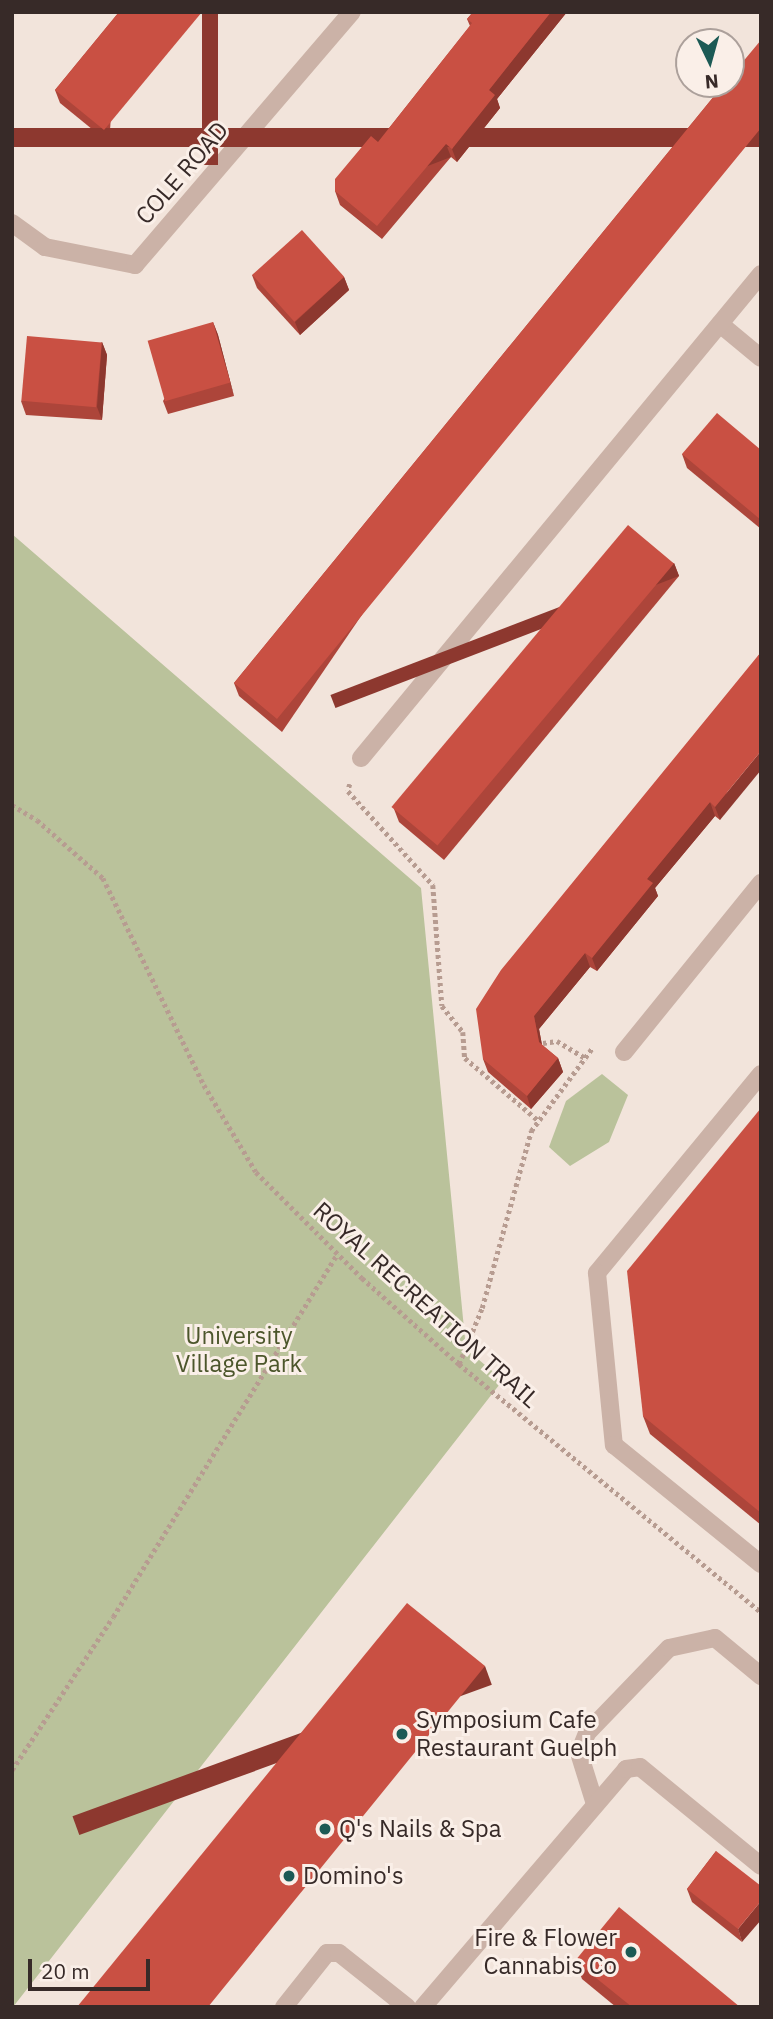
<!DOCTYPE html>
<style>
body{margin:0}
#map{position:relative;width:773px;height:2019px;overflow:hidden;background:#f2e4db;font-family:"IBM Plex Sans",sans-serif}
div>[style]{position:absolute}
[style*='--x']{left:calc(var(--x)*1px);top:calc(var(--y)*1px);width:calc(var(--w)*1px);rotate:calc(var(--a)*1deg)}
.green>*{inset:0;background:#bac29b}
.path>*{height:4.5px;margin-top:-2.25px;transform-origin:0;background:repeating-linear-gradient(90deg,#b79c91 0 3.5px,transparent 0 7px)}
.lane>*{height:18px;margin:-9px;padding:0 9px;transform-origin:9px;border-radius:9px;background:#cbb2a7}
.street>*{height:18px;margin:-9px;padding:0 9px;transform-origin:9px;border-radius:9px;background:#cbb2a7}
.wall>*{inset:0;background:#ad453a}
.shaded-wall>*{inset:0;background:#8d382f;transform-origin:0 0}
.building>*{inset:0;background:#c95043;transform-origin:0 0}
.dots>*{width:19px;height:19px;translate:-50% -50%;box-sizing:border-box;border:4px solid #faefe8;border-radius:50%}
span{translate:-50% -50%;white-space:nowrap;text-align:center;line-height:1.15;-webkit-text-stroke:6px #faefe8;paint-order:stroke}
.street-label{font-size:24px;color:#372a28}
.park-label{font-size:24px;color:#4c562b}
.poi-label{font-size:24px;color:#372a28}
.left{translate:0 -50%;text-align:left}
.right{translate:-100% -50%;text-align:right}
.frame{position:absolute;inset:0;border:14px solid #372a28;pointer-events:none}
.north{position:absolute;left:675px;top:28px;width:70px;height:70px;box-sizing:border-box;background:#faefe8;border:2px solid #aca09b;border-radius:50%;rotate:175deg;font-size:19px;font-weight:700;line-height:28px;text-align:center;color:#372a28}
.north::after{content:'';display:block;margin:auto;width:24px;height:32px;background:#1c5a55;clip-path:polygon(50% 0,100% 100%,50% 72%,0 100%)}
.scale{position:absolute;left:28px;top:1959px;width:122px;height:32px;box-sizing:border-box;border:4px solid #372a28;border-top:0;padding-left:9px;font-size:21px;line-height:24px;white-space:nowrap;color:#372a28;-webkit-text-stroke:5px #faefe8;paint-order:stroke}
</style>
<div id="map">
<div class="green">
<i style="clip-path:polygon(12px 534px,421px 888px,466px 1349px,503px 1380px,13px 2007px)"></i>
<i style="clip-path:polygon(602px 1074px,628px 1095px,609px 1142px,570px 1166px,549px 1147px,566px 1101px)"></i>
</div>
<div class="path">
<i style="--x:350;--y:784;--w:7;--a:106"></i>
<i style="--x:348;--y:791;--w:127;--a:47.9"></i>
<i style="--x:433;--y:885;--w:121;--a:85.7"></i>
<i style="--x:442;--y:1006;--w:33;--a:51"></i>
<i style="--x:463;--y:1032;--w:26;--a:86"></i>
<i style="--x:465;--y:1058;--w:97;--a:40.4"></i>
<i style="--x:12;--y:805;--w:29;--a:31"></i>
<i style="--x:37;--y:820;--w:88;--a:41.3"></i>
<i style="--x:103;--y:878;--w:230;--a:64"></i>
<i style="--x:204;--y:1085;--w:101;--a:59.1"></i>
<i style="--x:256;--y:1172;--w:150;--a:45"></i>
<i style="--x:362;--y:1278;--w:130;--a:41.6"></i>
<i style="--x:459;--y:1364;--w:391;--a:39.4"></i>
<i style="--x:543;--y:1043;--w:14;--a:-8"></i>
<i style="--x:557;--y:1041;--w:35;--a:31"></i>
<i style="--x:459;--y:1364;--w:61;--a:-67.7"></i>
<i style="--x:482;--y:1308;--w:184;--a:-74.5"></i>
<i style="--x:531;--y:1131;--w:104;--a:-53.6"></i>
<i style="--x:12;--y:1770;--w:183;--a:-56.6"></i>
<i style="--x:113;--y:1617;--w:427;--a:-58.3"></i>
</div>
<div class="lane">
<i style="--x:720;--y:324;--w:53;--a:39.7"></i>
<i style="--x:361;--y:758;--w:628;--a:-50.43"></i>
<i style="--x:624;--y:1052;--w:218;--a:-51"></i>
<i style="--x:761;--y:1074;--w:258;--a:129.5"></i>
<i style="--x:597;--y:1273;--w:173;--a:84.4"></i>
<i style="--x:614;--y:1445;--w:189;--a:39"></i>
<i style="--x:595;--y:1804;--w:53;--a:-107.4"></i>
<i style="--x:579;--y:1753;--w:22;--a:-68"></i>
<i style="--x:587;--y:1733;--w:118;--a:-46"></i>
<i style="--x:669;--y:1648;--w:47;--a:-12.3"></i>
<i style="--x:715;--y:1638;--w:60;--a:39.6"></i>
<i style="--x:284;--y:2007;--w:69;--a:-51.5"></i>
<i style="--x:327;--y:1953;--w:12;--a:0"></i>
<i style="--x:339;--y:1953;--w:87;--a:38.5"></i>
<i style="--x:423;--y:2007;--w:313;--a:-49.5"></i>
<i style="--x:626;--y:1769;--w:14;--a:-8"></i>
<i style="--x:640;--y:1767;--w:156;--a:39.3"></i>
</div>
<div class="street">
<i style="--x:12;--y:223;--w:41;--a:36"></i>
<i style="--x:45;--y:247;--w:92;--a:11.3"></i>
<i style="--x:135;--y:265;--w:333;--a:-49.4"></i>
</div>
<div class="wall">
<i style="clip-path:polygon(119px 12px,109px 143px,60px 103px,55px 90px)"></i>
<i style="clip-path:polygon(473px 12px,567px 12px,497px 99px,500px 108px,457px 162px,451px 157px,382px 239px,340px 205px,335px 191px,378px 142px,470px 26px,467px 19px)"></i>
<i style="clip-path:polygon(724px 84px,282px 732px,239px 696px,234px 683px)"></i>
<i style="clip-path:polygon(252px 275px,344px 277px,349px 290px,300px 335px,257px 288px)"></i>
<i style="clip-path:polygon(213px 322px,218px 335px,234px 396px,168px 414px,163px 401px)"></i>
<i style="clip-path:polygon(102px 342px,107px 355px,102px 420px,26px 415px,21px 401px)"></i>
<i style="clip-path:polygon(761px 450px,761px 529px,687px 468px,682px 454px)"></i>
<i style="clip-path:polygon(674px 563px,679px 576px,444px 860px,399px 822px,394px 809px)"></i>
<i style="clip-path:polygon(761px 652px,720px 820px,715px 816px,655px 888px,658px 896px,597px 971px,590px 967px,539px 1029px,542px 1045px,558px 1058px,563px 1072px,531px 1109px,488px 1072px,483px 1059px)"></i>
<i style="clip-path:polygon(761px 1108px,761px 1525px,650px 1434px,643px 1416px)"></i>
<i style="clip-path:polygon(716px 1851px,742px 1942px,692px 1902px,687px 1889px)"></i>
<i style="clip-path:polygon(575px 1961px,740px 2007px,616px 2007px,582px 1979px)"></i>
</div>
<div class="shaded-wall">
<i style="left:202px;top:12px;width:16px;height:153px"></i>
<i style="clip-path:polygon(551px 12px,567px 12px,497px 99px,500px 108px,457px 162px,452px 149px,489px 90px)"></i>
<i style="left:761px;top:128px;width:19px;height:764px;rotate:90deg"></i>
<i style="left:446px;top:144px;width:14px;height:107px;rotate:69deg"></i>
<i style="clip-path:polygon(344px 277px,349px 290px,300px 335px,295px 322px)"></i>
<i style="clip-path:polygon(213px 322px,218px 335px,234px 396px,230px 383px)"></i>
<i style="clip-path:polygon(102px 342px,107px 355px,102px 420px,97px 407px)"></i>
<i style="left:674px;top:563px;width:14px;height:368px;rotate:69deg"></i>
<i style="clip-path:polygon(761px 751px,761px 770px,720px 820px,715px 807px)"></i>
<i style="clip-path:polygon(710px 802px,715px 816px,655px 888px,658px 896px,597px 971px,592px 958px,647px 879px)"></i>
<i style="clip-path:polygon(585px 953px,590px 967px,539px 1029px,544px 1056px,539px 1042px,534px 1016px)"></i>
<i style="clip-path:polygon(558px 1058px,563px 1072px,531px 1109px,527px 1096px)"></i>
<i style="left:485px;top:1666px;width:20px;height:439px;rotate:70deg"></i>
<i style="clip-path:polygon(761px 1901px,761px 1920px,742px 1942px,738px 1929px)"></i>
</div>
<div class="building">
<i style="clip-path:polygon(119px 12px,202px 12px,104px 130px,55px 90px)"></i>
<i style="clip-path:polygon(473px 12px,551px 12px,489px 90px,495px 95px,452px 149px,446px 144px,377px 226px,335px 191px,335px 179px,371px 136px,378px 142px,472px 23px,467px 19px)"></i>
<i style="clip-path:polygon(761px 40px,761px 128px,277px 719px,234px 683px,724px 84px,731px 84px,731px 76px)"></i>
<i style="left:302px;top:230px;width:63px;height:67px;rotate:48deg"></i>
<i style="left:213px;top:322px;width:63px;height:68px;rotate:74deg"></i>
<i style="left:27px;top:336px;width:75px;height:65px;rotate:5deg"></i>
<i style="clip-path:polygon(717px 413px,761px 450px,761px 520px,682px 454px)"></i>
<i style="left:628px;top:525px;width:60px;height:368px;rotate:40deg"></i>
<i style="clip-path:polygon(761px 652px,761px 751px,715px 807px,710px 802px,679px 840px,647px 879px,653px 883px,592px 958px,585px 953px,534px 1016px,539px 1042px,558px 1058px,527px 1096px,483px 1059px,476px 1009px,501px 970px)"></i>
<i style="clip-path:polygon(761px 1108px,761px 1513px,643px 1416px,627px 1271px)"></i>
<i style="clip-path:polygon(407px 1603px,485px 1666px,208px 2007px,77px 2007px)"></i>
<i style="clip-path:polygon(716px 1851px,761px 1886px,761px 1901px,738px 1929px,687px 1889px)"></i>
<i style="clip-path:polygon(619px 1907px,740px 2007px,632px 2007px,575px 1961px)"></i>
</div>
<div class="dots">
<i style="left:402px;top:1734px;background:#1c5a55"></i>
<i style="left:325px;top:1829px;background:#1c5a55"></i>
<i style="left:289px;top:1876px;background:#1c5a55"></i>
<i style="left:631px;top:1952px;background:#1c5a55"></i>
</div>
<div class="street-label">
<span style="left:182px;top:173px;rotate:-49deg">COLE ROAD</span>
<span style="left:426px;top:1305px;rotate:42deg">ROYAL RECREATION TRAIL</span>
</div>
<div class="park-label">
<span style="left:239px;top:1350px">University<br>Village Park</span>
</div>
<div class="poi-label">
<span class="left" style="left:416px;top:1734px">Symposium Cafe<br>Restaurant Guelph</span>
<span class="left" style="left:339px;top:1829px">Q's Nails &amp; Spa</span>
<span class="left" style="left:303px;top:1876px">Domino's</span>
<span class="right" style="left:617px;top:1952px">Fire &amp; Flower<br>Cannabis Co</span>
</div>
<div class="frame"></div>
<div class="north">N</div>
<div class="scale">20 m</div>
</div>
